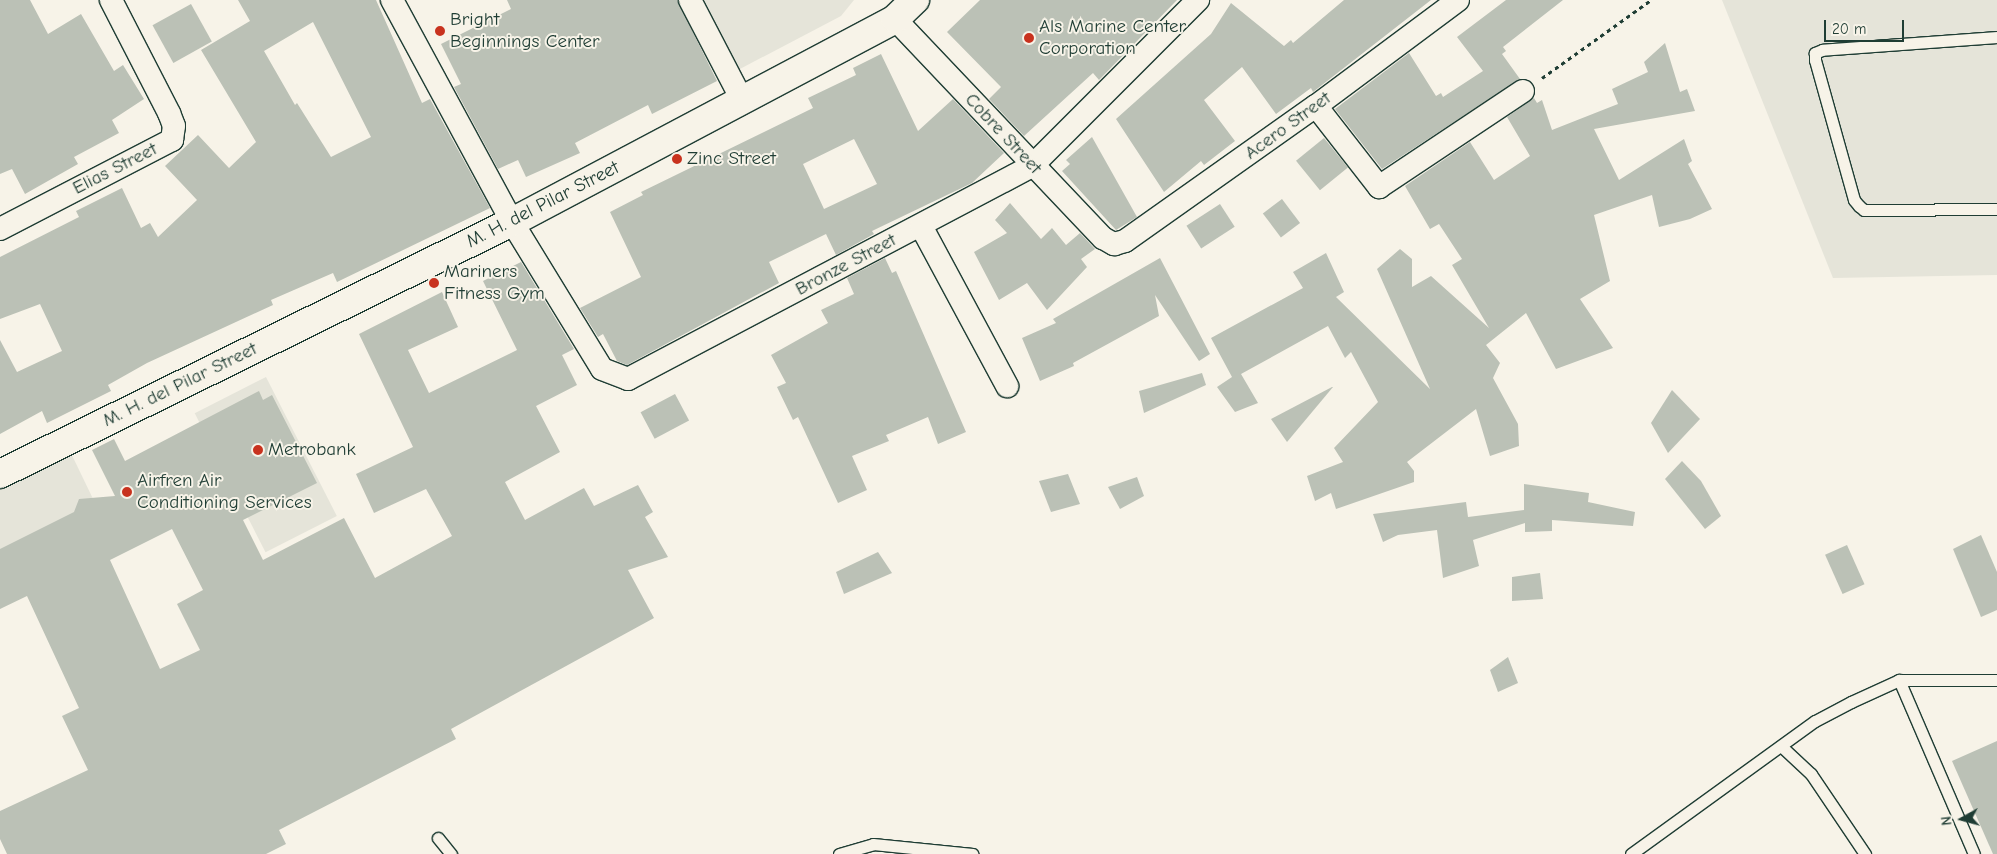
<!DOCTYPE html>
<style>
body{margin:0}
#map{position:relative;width:1997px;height:854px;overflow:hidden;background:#f7f3e8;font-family:"Comic Neue",sans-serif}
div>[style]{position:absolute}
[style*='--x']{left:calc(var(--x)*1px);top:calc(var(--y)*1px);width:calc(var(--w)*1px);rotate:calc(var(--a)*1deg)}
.built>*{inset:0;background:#e5e4d9;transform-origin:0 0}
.building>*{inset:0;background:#bbc1b6;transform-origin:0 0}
.path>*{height:3px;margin-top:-1.5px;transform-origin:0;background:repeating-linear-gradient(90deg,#1f3d34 0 4px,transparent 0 8px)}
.roads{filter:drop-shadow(1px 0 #1f3d34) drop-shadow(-1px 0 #1f3d34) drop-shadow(0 1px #1f3d34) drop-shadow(0 -1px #1f3d34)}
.lane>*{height:11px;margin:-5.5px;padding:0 5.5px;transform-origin:5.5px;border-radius:5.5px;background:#f7f3e8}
.street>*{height:22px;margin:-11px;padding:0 11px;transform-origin:11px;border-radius:11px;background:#f7f3e8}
.secondary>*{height:28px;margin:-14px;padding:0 14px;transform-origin:14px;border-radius:14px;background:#f7f3e8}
.dots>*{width:14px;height:14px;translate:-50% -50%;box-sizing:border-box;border:2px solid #f7f3e8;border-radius:50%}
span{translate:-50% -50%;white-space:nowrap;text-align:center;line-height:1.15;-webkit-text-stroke:4px #f7f3e8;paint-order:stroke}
.poi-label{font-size:19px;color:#1f3d34}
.left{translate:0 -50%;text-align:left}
.street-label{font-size:19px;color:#1f3d34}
.north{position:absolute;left:1937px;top:794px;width:50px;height:50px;-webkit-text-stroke:4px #f7f3e8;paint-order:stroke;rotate:263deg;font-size:14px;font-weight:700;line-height:20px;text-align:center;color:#1f3d34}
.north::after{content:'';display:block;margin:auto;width:18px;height:22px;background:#1f3d34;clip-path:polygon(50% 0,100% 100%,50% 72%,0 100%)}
.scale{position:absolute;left:1824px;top:20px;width:80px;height:22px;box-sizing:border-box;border:2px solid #1f3d34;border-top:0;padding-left:6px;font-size:15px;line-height:18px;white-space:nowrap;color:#1f3d34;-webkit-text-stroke:4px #f7f3e8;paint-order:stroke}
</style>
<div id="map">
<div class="built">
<i style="clip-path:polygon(700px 0,854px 0,841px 16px,738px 70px)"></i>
<i style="clip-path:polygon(1722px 0,1997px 0,1997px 275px,1833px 278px)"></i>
<i style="left:266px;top:377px;width:156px;height:80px;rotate:63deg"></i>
<i style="clip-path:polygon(68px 447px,109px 532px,0 609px,0 481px)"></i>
</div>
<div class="building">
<i style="clip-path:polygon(0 0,30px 0,48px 34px,81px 14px,114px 71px,123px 65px,144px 99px,112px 120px,119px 133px,74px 157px,78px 164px,25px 194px,12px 169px,0 174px)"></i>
<i style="clip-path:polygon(evenodd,238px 0,376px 0,422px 103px,430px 99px,490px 208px,337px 282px,333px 273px,271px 300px,273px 305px,147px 363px,108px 385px,111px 391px,47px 423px,42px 411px,0 434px,0 340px,17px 372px,62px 351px,40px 304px,0 319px,0 257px,79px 217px,76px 211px,122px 188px,141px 228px,150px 223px,158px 237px,197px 200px,165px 166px,198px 135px,229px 168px,256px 142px,201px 50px,250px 21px,238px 0,313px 22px,371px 137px,331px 157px,297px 103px,295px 105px,264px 51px,313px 22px)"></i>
<i style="clip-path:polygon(507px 0,677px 0,717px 81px,652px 114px,648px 105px,575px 143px,580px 153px,526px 177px,518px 160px,498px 169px,454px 87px,461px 84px,441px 44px,511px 9px)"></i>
<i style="clip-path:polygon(980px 0,1177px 0,1099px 80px,1093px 73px,1024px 136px,989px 99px,1001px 87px,947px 32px)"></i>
<i style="clip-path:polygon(1344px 0,1431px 0,1313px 92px,1311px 88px,1276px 114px,1242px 67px,1204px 100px,1235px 141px,1204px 165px,1201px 161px,1164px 192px,1116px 119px,1211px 34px,1231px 3px,1284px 46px,1291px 40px,1293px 43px)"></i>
<i style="clip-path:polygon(1506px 0,1563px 0,1503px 47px,1506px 51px,1502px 54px,1520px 79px,1382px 169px,1335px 109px,1409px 53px,1436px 96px,1441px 93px,1443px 97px,1483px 71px,1457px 37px)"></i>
<i style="left:191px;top:4px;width:43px;height:44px;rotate:61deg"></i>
<i style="clip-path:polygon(1665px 43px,1680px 92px,1687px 89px,1695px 111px,1594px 129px,1619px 180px,1684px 139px,1692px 161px,1688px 164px,1712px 209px,1690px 219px,1659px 227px,1652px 195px,1594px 215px,1610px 281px,1580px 299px,1613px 348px,1556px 369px,1526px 313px,1486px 345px,1500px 363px,1493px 378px,1518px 424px,1519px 446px,1490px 456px,1476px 409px,1407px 462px,1414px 471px,1414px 482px,1336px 509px,1331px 493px,1315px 501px,1307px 476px,1343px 462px,1334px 448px,1378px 402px,1351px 352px,1345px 358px,1328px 326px,1241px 374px,1258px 403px,1235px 412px,1217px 387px,1232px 377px,1211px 338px,1303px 288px,1293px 272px,1326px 253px,1344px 292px,1336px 297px,1430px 389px,1377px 269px,1400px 249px,1412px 259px,1412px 287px,1431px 276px,1489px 328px,1452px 265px,1462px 259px,1439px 224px,1430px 229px,1405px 186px,1470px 142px,1494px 180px,1530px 156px,1507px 117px,1534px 98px,1537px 103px,1542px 100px,1552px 130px,1618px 104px,1612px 89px,1648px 72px,1644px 62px)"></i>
<i style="clip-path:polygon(evenodd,881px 54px,918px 131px,953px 99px,1004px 153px,972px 183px,872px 231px,874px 234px,836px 255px,826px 234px,769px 262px,779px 283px,627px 365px,617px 361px,603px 334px,598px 337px,580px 308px,641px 277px,610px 212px,643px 195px,641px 192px,813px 108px,808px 98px,856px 75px,853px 68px,881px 54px,854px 139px,877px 184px,824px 209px,803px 164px,854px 139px)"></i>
<i style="clip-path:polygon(1092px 137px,1137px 217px,1116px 230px,1062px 171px,1070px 164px,1066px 160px)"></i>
<i style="left:1324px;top:138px;width:38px;height:36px;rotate:51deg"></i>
<i style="left:1282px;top:199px;width:30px;height:24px;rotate:53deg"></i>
<i style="clip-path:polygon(1010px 203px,1041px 239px,1052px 228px,1066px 245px,1080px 233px,1095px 249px,1081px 259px,1087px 267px,1047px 310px,1027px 283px,999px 300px,974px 252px,1007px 233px,995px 220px)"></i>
<i style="left:1220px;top:204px;width:27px;height:40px;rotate:57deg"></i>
<i style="clip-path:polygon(885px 258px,892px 273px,896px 271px,966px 432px,938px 444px,928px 417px,886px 435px,889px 441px,852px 456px,867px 490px,838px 503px,798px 417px,793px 420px,777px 387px,786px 383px,771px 355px,828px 323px,821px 310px,854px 294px,847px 278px)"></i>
<i style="clip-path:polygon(1160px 258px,1210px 354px,1199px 361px,1155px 295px,1159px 316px,1073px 363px,1074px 366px,1040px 381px,1022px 338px,1056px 323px,1053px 319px)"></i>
<i style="clip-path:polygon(evenodd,521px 262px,574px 349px,562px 355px,577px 385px,536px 406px,560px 452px,505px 482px,525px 520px,584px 488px,594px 506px,638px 485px,653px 512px,645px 517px,668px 557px,628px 570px,654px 618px,451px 729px,456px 739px,279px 830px,286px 844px,266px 854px,7px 854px,0 839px,0 811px,88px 770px,62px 716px,79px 708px,27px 596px,0 609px,0 549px,74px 512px,79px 499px,115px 496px,92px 450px,114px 439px,125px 461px,259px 391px,263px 400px,272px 395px,317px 483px,243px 520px,263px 560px,344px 518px,375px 578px,452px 536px,426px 489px,374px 513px,356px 474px,413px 447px,359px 334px,442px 292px,458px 327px,408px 350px,429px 393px,517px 350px,483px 281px,521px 262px,172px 529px,203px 590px,177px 604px,200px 650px,160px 669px,110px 560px,172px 529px)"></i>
<i style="clip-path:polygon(1202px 373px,1206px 385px,1144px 413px,1139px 391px)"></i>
<i style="clip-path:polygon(1332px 387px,1333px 387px,1287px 442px,1271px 419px)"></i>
<i style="clip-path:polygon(1672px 390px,1700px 419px,1668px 453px,1651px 423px)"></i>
<i style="left:675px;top:394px;width:30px;height:39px;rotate:62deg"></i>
<i style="clip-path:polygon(1682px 461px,1701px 481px,1721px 516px,1705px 529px,1665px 479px)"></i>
<i style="clip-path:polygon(1068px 474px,1080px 504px,1051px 512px,1039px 481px)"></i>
<i style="clip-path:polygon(1137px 477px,1144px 496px,1120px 509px,1108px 487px)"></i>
<i style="clip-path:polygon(1524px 484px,1589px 493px,1588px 502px,1635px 512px,1633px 526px,1552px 520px,1552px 531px,1525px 532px,1525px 523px,1473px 540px,1479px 566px,1443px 578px,1437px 530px,1398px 535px,1383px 542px,1373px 514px,1466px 502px,1468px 517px,1524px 510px)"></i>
<i style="clip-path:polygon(1981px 535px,1997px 572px,1997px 610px,1981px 617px,1953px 549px)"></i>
<i style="left:1847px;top:545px;width:43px;height:24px;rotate:66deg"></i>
<i style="clip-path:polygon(878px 552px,892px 573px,844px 594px,836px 572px)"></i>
<i style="clip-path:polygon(1540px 573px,1543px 599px,1512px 601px,1512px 577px)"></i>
<i style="clip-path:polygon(1508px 657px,1518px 683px,1498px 692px,1490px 670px)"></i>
<i style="clip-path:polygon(1997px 741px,1997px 854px,1993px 854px,1952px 761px)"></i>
</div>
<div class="path">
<i style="--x:1542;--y:78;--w:134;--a:-35.6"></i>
</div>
<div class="roads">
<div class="lane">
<i style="--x:1997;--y:37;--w:175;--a:175.8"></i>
<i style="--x:1822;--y:50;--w:8;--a:157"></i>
<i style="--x:1815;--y:53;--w:7;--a:90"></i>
<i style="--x:1815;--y:60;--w:145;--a:74.4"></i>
<i style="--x:1854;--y:200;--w:8;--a:50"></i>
<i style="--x:1859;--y:206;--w:6;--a:39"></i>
<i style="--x:1864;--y:210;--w:133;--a:-0.4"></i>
<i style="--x:1899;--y:680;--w:189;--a:66.7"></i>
<i style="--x:1781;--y:746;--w:41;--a:43"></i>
<i style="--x:1811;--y:774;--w:97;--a:56"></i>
<i style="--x:438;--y:838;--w:21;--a:51"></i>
<i style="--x:839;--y:854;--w:35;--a:-16"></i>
<i style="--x:873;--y:844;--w:100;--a:5.7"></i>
<i style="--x:1631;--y:854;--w:227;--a:-35.9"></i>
<i style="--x:1815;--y:721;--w:41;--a:-27.8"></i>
<i style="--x:1851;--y:702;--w:53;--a:-24.6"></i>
<i style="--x:1899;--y:680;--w:98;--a:0"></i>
</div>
<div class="street">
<i style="--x:392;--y:0;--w:252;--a:61.6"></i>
<i style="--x:512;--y:222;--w:172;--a:58.5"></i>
<i style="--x:602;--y:369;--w:28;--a:21"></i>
<i style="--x:628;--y:379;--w:457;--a:-27.8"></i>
<i style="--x:1032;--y:166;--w:235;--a:-45"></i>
<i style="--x:690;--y:0;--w:113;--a:62.5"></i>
<i style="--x:895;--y:19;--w:302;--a:46.5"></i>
<i style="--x:1103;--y:238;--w:13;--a:29"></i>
<i style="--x:1114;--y:244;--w:11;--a:-15"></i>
<i style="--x:1125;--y:241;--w:234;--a:-35.3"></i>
<i style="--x:1316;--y:106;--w:177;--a:-36.7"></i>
<i style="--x:1316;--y:106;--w:103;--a:52.1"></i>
<i style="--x:1379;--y:187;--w:173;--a:-33.7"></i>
<i style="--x:921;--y:226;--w:182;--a:61.7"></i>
<i style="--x:0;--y:229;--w:194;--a:-27.4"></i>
<i style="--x:172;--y:140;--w:14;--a:-82"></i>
<i style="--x:174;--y:126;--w:14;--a:-111"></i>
<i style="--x:169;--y:113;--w:127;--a:-117.2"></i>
</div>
<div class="secondary">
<i style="--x:0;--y:474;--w:571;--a:-26.21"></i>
<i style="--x:512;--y:222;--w:433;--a:-27.9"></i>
<i style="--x:895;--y:19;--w:28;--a:-44"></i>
</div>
</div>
<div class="dots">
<i style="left:440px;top:31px;background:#c8321e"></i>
<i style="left:1029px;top:38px;background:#c8321e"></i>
<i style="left:677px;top:159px;background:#c8321e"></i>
<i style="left:434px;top:283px;background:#c8321e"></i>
<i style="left:258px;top:450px;background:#c8321e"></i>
<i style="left:127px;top:492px;background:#c8321e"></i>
</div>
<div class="poi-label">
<span class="left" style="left:450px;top:31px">Bright<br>Beginnings Center</span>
<span class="left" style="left:1039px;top:38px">Als Marine Center<br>Corporation</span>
<span class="left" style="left:687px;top:159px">Zinc Street</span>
<span class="left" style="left:444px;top:283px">Mariners<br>Fitness Gym</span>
<span class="left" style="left:268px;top:450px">Metrobank</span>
<span class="left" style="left:137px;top:492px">Airfren Air<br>Conditioning Services</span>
</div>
<div class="street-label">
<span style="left:1288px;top:126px;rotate:-36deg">Acero Street</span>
<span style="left:1003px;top:134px;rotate:47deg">Cobre Street</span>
<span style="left:115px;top:169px;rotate:-27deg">Elias Street</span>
<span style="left:543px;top:205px;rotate:-27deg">M. H. del Pilar Street</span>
<span style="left:846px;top:265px;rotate:-28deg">Bronze Street</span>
<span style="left:180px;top:385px;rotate:-26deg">M. H. del Pilar Street</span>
</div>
<div class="north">N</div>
<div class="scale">20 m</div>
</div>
